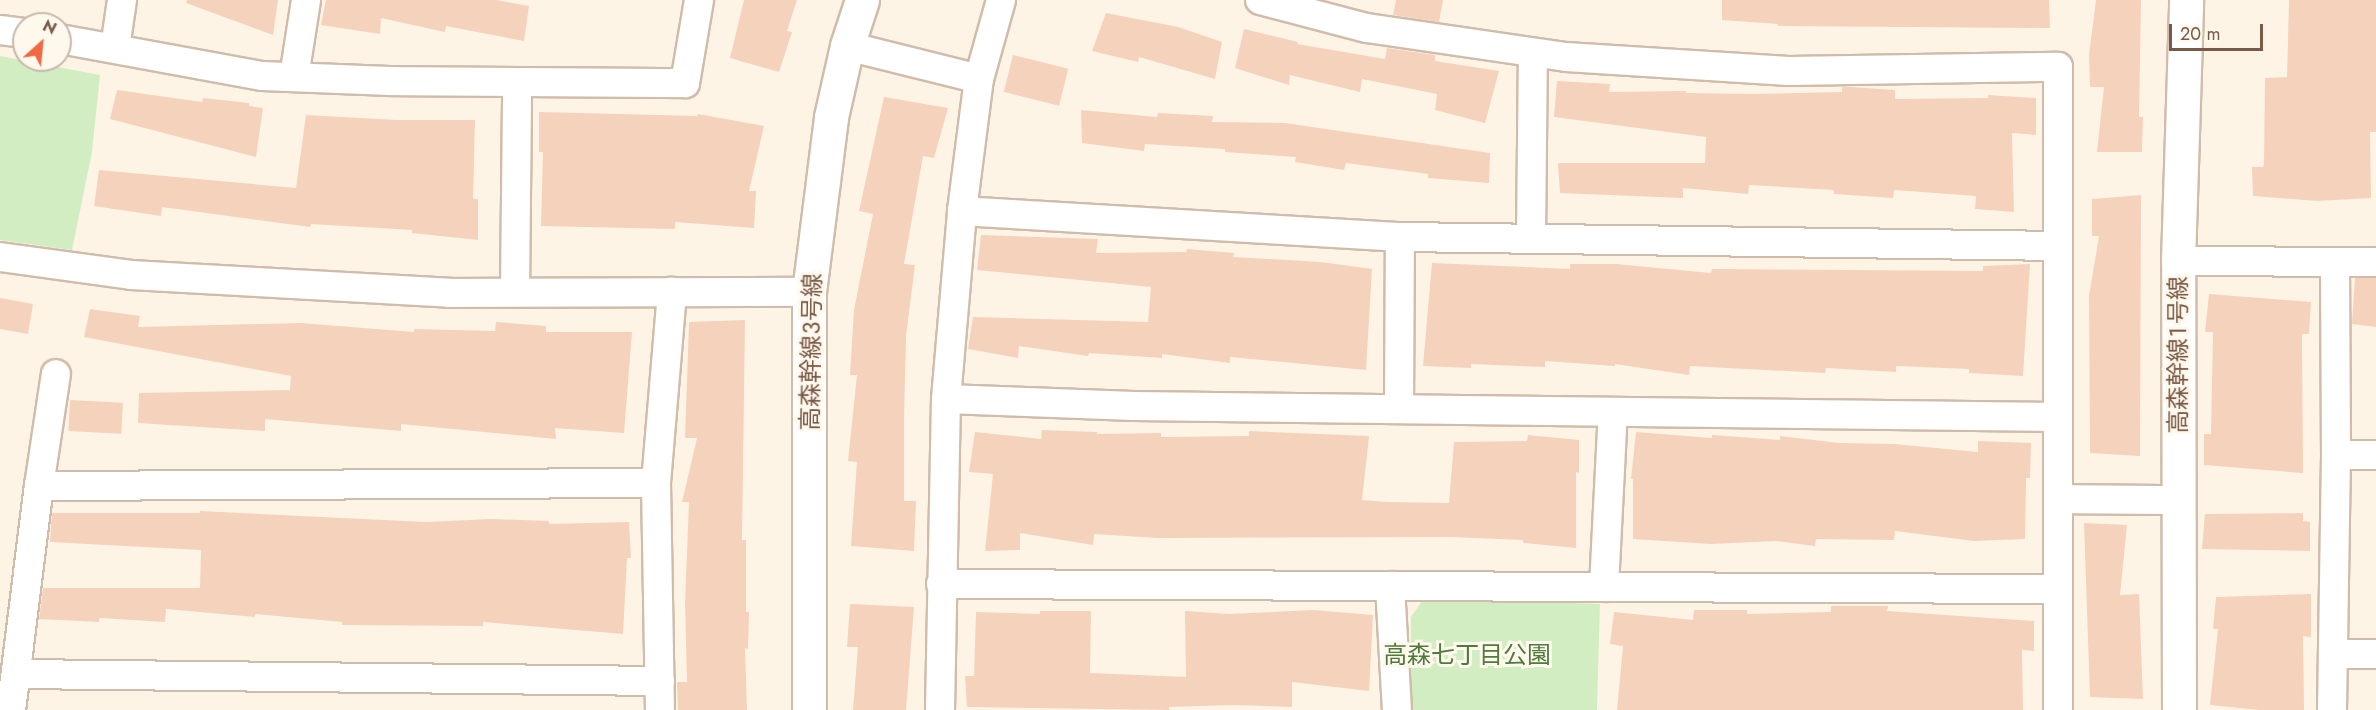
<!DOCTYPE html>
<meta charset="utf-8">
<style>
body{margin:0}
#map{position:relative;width:2376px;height:710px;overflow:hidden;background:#fef4e5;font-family:Jost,"Noto Sans JP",sans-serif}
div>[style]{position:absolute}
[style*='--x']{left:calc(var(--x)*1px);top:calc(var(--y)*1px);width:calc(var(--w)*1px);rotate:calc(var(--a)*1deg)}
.green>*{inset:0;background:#d3edc2}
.building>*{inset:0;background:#f5d2bb;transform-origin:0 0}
.roads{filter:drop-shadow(2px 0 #d0bcaa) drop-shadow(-2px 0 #d0bcaa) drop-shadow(0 2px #d0bcaa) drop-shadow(0 -2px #d0bcaa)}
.minor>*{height:28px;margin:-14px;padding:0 14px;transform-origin:14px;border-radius:14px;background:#fff}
.tertiary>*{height:33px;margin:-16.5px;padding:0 16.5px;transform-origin:16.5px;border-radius:16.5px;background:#fff}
span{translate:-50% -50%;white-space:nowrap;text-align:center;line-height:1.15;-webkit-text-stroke:6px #fff8ed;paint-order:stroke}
.street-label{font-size:24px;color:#795a48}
.park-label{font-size:24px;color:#4e7a3c}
.north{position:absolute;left:12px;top:12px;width:60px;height:60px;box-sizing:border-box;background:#fff8ed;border:2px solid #c9b9ab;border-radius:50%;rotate:27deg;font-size:16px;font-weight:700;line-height:24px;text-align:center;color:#795a48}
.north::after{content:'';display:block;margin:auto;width:21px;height:27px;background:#f06942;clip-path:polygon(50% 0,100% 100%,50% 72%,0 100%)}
.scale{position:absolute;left:2169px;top:24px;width:94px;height:27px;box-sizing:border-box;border:3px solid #795a48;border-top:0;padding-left:8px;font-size:18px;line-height:21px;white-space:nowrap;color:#795a48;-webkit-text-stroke:4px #fff8ed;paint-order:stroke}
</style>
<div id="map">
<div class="green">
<i style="clip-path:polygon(0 56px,100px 75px,92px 152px,72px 250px,0 240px)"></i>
<i style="clip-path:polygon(1424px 598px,1600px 604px,1597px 710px,1410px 710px,1411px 617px)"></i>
</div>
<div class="building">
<i style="clip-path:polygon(187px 0,278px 0,273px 35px,186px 3px)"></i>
<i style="clip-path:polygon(326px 0,496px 0,529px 6px,524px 41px,446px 26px,445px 32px,381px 18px,380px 34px,321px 25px)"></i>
<i style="clip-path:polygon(744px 0,797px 0,787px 31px,792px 32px,779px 72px,730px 58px)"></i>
<i style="clip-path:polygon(1396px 0,1443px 0,1439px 22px,1393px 15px)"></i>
<i style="clip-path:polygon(1722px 0,2049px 0,2050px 28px,1778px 26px,1778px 24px,1722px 20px)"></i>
<i style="clip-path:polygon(2096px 0,2141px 0,2139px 117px,2143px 117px,2142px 152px,2097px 152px,2104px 87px,2090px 87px,2089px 55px)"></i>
<i style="clip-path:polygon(2289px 0,2376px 0,2376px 132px,2370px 132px,2371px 198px,2317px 201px,2253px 196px,2252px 167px,2263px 167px,2264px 164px,2265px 78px,2287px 77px)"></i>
<i style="clip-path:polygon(1106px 13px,1178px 27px,1222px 42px,1215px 79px,1139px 57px,1138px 62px,1092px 51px)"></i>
<i style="clip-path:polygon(1244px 29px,1298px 42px,1297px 44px,1385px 59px,1387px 48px,1435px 55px,1435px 61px,1499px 71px,1485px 123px,1435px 110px,1437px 94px,1362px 79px,1360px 92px,1290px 75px,1289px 85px,1235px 68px)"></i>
<i style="left:1013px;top:55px;width:57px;height:38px;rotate:14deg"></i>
<i style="clip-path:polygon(1557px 81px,1610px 84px,1609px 92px,1686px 91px,1686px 93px,1753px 94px,1842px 92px,1842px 87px,1851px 87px,1895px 90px,1895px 99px,1988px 98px,1988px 95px,2036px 98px,2036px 135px,2012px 133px,2014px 212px,1975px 209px,1976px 196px,1894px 190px,1893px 198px,1834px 194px,1834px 190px,1749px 185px,1748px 194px,1683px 188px,1683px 198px,1560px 193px,1558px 163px,1705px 163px,1706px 137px,1554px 117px)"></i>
<i style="clip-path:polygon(117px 90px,202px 102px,203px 98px,249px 103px,249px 106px,263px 108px,256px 157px,110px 119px)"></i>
<i style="clip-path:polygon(884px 97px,948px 108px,934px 158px,923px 156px,904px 264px,915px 265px,906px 336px,904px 420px,904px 501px,916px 501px,914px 551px,851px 546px,857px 462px,848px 461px,857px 375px,850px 375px,854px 310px,873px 214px,859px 211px)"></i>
<i style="clip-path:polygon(1081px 110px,1157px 117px,1158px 113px,1213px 116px,1212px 122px,1285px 123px,1490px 153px,1489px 183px,1428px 178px,1428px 174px,1346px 163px,1344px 170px,1295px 162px,1296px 157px,1225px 152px,1225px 149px,1145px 144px,1144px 151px,1082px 143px)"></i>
<i style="clip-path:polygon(539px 112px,697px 116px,698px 114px,764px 126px,749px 191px,756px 191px,754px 228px,675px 222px,675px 229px,541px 226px,543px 152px,539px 152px)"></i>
<i style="clip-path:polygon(306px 115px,397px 120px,475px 120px,473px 199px,478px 199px,478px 240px,412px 233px,412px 230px,311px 224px,310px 227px,162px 207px,161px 216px,94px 206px,99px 170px,296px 188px)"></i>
<i style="clip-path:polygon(2141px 195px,2140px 456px,2090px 453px,2089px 296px,2099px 236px,2092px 236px,2092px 199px)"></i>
<i style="clip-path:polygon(981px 235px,1098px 239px,1096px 253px,1186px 252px,1187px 249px,1234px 253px,1233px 257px,1321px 262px,1372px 269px,1366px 370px,1230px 357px,1230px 363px,1162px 354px,1162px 358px,1089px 353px,1088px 356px,1019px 346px,1018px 358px,968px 349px,973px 317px,1148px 322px,1151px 287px,977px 270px)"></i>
<i style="clip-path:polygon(1432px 263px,1570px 269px,1570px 264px,1616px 264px,1711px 273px,1712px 269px,1983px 271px,1983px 266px,2030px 264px,2023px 376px,1969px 373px,1969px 369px,1896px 366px,1896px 372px,1826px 368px,1825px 373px,1690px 366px,1689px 375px,1615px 364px,1615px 366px,1545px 361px,1545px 367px,1471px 364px,1471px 368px,1423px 366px)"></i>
<i style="clip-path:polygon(2355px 278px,2376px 278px,2376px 327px,2352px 324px)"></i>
<i style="clip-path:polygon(2209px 294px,2311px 302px,2309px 334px,2302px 334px,2303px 473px,2204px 465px,2204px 434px,2211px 434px,2213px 332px,2205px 332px)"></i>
<i style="clip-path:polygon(0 298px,33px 304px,28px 334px,0 329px)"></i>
<i style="clip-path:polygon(90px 309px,140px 316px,138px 327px,301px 323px,414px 332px,414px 329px,495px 331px,496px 322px,546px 326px,546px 332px,632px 332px,624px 433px,555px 428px,556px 439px,401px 424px,401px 431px,265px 419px,265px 431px,138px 423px,139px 393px,290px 390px,291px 376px,84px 337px)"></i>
<i style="clip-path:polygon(745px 320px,742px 540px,746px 540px,746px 612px,749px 612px,748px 649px,745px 648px,747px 710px,678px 710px,677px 682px,687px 682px,685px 603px,689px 502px,682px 502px,697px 438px,685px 438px,689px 322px)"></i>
<i style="left:70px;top:400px;width:53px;height:31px;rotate:3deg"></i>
<i style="clip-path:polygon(1042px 430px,1097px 432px,1097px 434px,1161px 433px,1161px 437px,1249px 436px,1249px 431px,1369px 436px,1362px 500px,1388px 502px,1449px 503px,1454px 442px,1527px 441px,1528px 435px,1579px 440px,1579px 473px,1576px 472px,1576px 548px,1523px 543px,1523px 540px,1451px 537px,1157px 538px,1094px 534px,1093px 545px,1020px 533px,1020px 550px,985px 551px,993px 474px,969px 472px,975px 432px,1041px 439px)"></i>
<i style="clip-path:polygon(1636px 432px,1712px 438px,1712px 435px,1780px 440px,1780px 436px,1839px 443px,1894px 444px,1978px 452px,1978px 441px,2031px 443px,2030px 478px,2026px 478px,2025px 539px,1974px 541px,1895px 531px,1894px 540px,1816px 539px,1815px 546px,1777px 541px,1711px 544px,1633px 539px,1633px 479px,1631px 479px)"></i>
<i style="clip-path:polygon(200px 511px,426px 522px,492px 519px,549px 521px,549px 524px,629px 522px,631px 558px,627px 558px,623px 634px,483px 622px,483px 626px,342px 625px,342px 622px,255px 614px,255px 617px,166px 609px,165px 622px,99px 618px,99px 622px,39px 619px,43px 588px,200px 588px,201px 550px,50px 542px,52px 513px,200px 513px)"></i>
<i style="clip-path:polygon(2303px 513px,2303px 521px,2310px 522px,2310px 551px,2202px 549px,2205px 514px)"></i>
<i style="clip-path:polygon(2084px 523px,2127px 525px,2120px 595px,2139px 594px,2143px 699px,2090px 697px)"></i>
<i style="clip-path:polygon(2311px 594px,2311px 637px,2303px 636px,2304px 710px,2259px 710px,2210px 705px,2218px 629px,2213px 629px,2216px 597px)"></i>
<i style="clip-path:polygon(850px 604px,914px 607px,906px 710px,853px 710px,858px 647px,847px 647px)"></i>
<i style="clip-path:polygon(1831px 606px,1888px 606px,1887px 611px,2034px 621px,2034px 651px,2022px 650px,2023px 710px,1617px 710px,1623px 646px,1610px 644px,1614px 612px,1693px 620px,1694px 610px,1747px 610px,1747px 614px,1831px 612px)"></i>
<i style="clip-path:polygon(1314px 610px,1373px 615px,1369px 691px,1292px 682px,1292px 707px,1233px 705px,1169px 707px,1169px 710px,967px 707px,965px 676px,974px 676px,976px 612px,1040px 614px,1040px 611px,1091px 611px,1090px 673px,1186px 677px,1185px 611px,1229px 614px)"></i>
</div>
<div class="roads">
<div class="minor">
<i style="--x:1260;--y:0;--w:111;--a:14.7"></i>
<i style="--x:1367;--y:28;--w:201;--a:8.3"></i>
<i style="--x:1566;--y:57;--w:223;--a:3.6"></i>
<i style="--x:1789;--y:71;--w:269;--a:-0.9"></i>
<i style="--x:2058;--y:67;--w:643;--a:90"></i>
<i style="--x:0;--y:30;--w:24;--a:7"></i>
<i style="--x:60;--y:39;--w:205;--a:10.4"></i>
<i style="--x:262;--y:76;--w:128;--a:2.2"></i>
<i style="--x:390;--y:81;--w:295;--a:0.4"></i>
<i style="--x:685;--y:83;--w:84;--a:-80.4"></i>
<i style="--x:847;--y:46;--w:136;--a:14"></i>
<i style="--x:115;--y:48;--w:49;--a:-81.7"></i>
<i style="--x:294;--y:77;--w:78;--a:-81.1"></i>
<i style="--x:962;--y:211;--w:439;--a:3.4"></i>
<i style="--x:1400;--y:237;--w:658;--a:0.78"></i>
<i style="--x:1531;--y:238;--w:185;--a:-89.4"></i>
<i style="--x:0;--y:257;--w:132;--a:7.8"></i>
<i style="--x:131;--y:275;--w:319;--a:3.2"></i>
<i style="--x:449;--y:293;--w:360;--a:-0.2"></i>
<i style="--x:2178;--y:261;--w:198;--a:0.3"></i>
<i style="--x:515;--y:291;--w:208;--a:-89.4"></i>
<i style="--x:946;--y:399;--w:188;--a:2.1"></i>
<i style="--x:1134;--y:406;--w:924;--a:0.68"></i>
<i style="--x:1399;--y:409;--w:172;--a:-89.7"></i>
<i style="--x:2336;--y:455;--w:40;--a:0"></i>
<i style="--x:656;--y:483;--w:192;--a:-85.2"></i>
<i style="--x:39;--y:486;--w:113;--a:-81.4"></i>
<i style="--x:2058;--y:499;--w:121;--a:0.5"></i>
<i style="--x:941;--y:584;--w:1117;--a:0.26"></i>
<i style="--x:1390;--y:586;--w:124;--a:86.8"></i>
<i style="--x:1604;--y:587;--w:175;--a:-87.1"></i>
<i style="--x:2333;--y:654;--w:43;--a:0"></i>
<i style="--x:16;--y:674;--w:644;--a:0.62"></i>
<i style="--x:11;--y:710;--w:226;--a:-82.9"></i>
<i style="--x:39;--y:486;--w:617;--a:-0.28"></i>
<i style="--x:656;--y:483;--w:227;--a:89"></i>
<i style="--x:940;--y:710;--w:311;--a:-88.9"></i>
<i style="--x:946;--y:399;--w:189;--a:-85.1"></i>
<i style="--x:962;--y:211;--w:133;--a:-82.7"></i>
<i style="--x:979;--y:79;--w:82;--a:-74.4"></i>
<i style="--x:2332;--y:710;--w:255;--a:-89.1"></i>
<i style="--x:2336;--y:455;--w:193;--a:-90.3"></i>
</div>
<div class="tertiary">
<i style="--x:809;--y:710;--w:418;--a:-90"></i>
<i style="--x:809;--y:292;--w:176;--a:-82.8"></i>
<i style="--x:831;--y:117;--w:73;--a:-77.3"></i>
<i style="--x:847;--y:46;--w:48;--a:-71.9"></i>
<i style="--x:2179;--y:710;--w:449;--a:-90.1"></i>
<i style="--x:2178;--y:261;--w:261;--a:-88.2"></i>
</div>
</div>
<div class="street-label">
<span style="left:811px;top:352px;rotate:-89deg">高森幹線３号線</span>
<span style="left:2178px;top:355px;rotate:-90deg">高森幹線１号線</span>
</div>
<div class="park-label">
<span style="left:1467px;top:655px">高森七丁目公園</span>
</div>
<div class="north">N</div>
<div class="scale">20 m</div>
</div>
